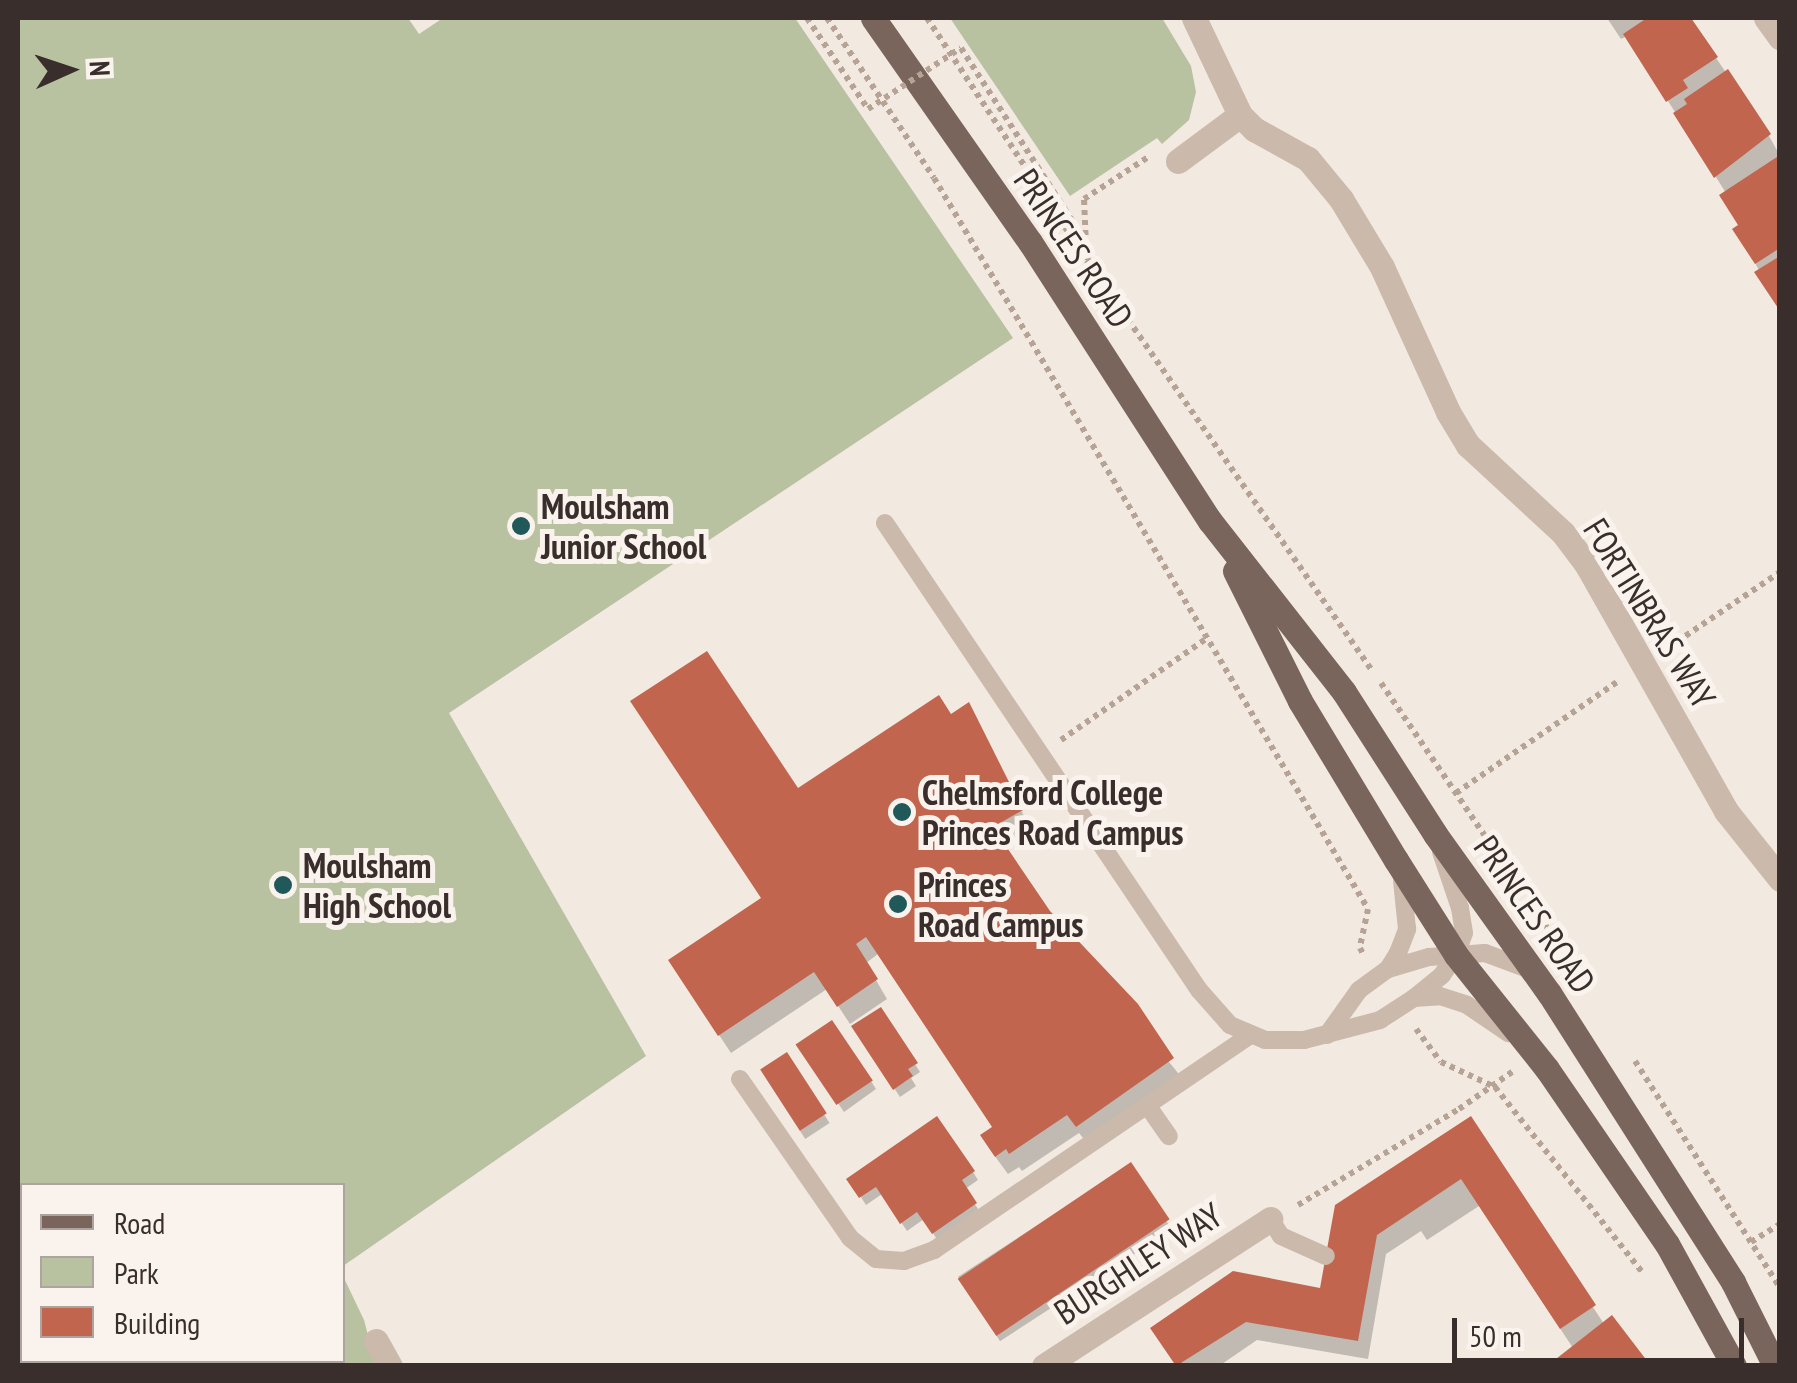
<!DOCTYPE html>
<style>
body{margin:0}
#map{position:relative;width:1797px;height:1383px;overflow:hidden;background:#f2e9e0;font-family:"PT Sans Narrow",sans-serif}
div>[style]{position:absolute}
[style*='--x']{left:calc(var(--x)*1px);top:calc(var(--y)*1px);width:calc(var(--w)*1px);rotate:calc(var(--a)*1deg)}
.green>*{inset:0;background:#b8c1a0}
.shadow>*{inset:0;background:#0003;transform-origin:0 0}
.building>*{inset:0;background:#c2654f;transform-origin:0 0}
.path>*{height:6px;margin-top:-3px;transform-origin:0;background:repeating-linear-gradient(90deg,#b6a396 0 5px,transparent 0 10px)}
.lane>*{height:18px;margin:-9px;padding:0 9px;transform-origin:9px;border-radius:9px;background:#cbb9ac}
.street>*{height:25px;margin:-12.5px;padding:0 12.5px;transform-origin:12.5px;border-radius:12.5px;background:#cbb9ac}
.primary>*{height:25px;margin:-12.5px;padding:0 12.5px;transform-origin:12.5px;border-radius:12.5px;background:#7a655c}
.path-bridge>*{height:6px;margin-top:-3px;transform-origin:0;background:repeating-linear-gradient(90deg,#b6a396 0 5px,transparent 0 10px)}
.dots>*{width:28px;height:28px;translate:-50% -50%;box-sizing:border-box;border:5px solid #faf3ed;border-radius:50%}
span{translate:-50% -50%;white-space:nowrap;text-align:center;line-height:1.15;-webkit-text-stroke:10px #faf3ed;paint-order:stroke}
.street-label{font-size:35px;color:#392e2b}
.poi-label{font-size:35px;color:#392e2b;font-weight:700}
.left{translate:0 -50%;text-align:left}
.frame{position:absolute;inset:0;border:20px solid #392e2b;pointer-events:none}
.legend{position:absolute;left:20px;top:1183px;width:325px;height:180px;box-sizing:border-box;background:#faf3ed;border:2px solid #ada49f;margin:0;padding:12px 18px;list-style:none;font-size:30px;color:#392e2b}
.legend li{display:flex;align-items:center;gap:20px;height:50px}
.legend b{width:50px;border:2px solid #ada49f}
.north{position:absolute;left:20px;top:20px;width:100px;height:100px;-webkit-text-stroke:8px #faf3ed;paint-order:stroke;rotate:87deg;font-size:28px;font-weight:700;line-height:40px;text-align:center;color:#392e2b}
.north::after{content:'';display:block;margin:auto;width:35px;height:45px;background:#392e2b;clip-path:polygon(50% 0,100% 100%,50% 72%,0 100%)}
.scale{position:absolute;left:1452px;top:1318px;width:292px;height:45px;box-sizing:border-box;border:5px solid #392e2b;border-top:0;padding-left:12px;font-size:30px;line-height:35px;white-space:nowrap;color:#392e2b;-webkit-text-stroke:8px #faf3ed;paint-order:stroke}
</style>
<div id="map">
<div class="green">
<i style="clip-path:polygon(18px 18px,408px 18px,419px 34px,443px 18px,795px 18px,1013px 338px,449px 713px,646px 1056px,343px 1266px,342px 1186px,22px 1186px,22px 1360px,342px 1360px,343px 1276px,364px 1320px,376px 1365px,18px 1365px)"></i>
<i style="clip-path:polygon(950px 18px,1162px 18px,1191px 66px,1196px 92px,1189px 120px,1162px 144px,1157px 138px,1070px 196px)"></i>
</div>
<div class="shadow">
<i style="clip-path:polygon(1607px 18px,1689px 18px,1769px 136px,1779px 154px,1780px 309px,1747px 248px,1726px 193px,1627px 36px,1621px 39px)"></i>
<i style="clip-path:polygon(950px 717px,978px 724px,1031px 830px,1003px 846px,1048px 912px,1182px 1078px,1088px 1144px,1079px 1133px,1022px 1171px,1019px 1167px,1008px 1174px,994px 1155px,994px 1129px,878px 954px,866px 963px,887px 999px,850px 1024px,827px 989px,731px 1053px,682px 979px,763px 900px,798px 792px)"></i>
<i style="clip-path:polygon(854px 1027px,915px 1064px,920px 1072px,911px 1078px,916px 1086px,900px 1097px)"></i>
<i style="clip-path:polygon(804px 1054px,871px 1081px,876px 1089px,844px 1112px)"></i>
<i style="left:786px;top:1056px;width:80px;height:29px;rotate:57deg"></i>
<i style="clip-path:polygon(1470px 1119px,1604px 1324px,1573px 1348px,1479px 1206px,1427px 1240px,1421px 1231px,1386px 1254px,1368px 1359px,1257px 1340px,1219px 1366px,1177px 1366px,1164px 1347px,1322px 1290px)"></i>
<i style="left:1130px;top:1165px;width:77px;height:205px;rotate:57deg"></i>
<i style="clip-path:polygon(973px 1172px,978px 1180px,965px 1189px,980px 1212px,938px 1241px,924px 1219px,907px 1231px,882px 1194px,866px 1205px,850px 1180px)"></i>
</div>
<div class="building">
<i style="clip-path:polygon(1647px 18px,1691px 18px,1718px 57px,1683px 80px,1688px 88px,1666px 102px,1623px 34px)"></i>
<i style="clip-path:polygon(1728px 69px,1771px 134px,1714px 178px,1673px 113px,1687px 104px,1684px 99px)"></i>
<i style="clip-path:polygon(1780px 155px,1780px 248px,1755px 264px,1732px 229px,1738px 225px,1719px 195px)"></i>
<i style="clip-path:polygon(1780px 256px,1780px 311px,1754px 272px)"></i>
<i style="clip-path:polygon(707px 651px,798px 788px,939px 695px,951px 714px,969px 702px,1023px 810px,993px 827px,1050px 911px,1138px 1004px,1174px 1058px,1076px 1127px,1067px 1115px,1009px 1154px,1006px 1149px,995px 1157px,980px 1135px,992px 1127px,866px 937px,856px 944px,878px 979px,837px 1007px,814px 972px,718px 1036px,668px 960px,761px 898px,630px 701px)"></i>
<i style="clip-path:polygon(881px 1007px,918px 1063px,908px 1069px,913px 1076px,893px 1090px,851px 1026px)"></i>
<i style="left:832px;top:1020px;width:73px;height:44px;rotate:56deg"></i>
<i style="left:787px;top:1052px;width:73px;height:32px;rotate:57deg"></i>
<i style="clip-path:polygon(937px 1116px,975px 1171px,962px 1180px,977px 1203px,932px 1234px,917px 1212px,900px 1224px,876px 1187px,859px 1198px,846px 1179px)"></i>
<i style="clip-path:polygon(1471px 1116px,1596px 1305px,1560px 1329px,1461px 1179px,1377px 1235px,1358px 1341px,1246px 1322px,1176px 1366px,1150px 1328px,1233px 1271px,1320px 1288px,1335px 1205px)"></i>
<i style="left:1131px;top:1162px;width:69px;height:209px;rotate:56deg"></i>
<i style="clip-path:polygon(1612px 1315px,1651px 1366px,1547px 1366px)"></i>
</div>
<div class="path">
<i style="--x:827;--y:18;--w:192;--a:56.2"></i>
<i style="--x:934;--y:178;--w:850;--a:59.3"></i>
<i style="--x:1368;--y:909;--w:40;--a:102"></i>
<i style="--x:1360;--y:948;--w:7;--a:63"></i>
<i style="--x:927;--y:18;--w:292;--a:56.6"></i>
<i style="--x:1088;--y:262;--w:496;--a:55.2"></i>
<i style="--x:1070;--y:217;--w:32;--a:60"></i>
<i style="--x:1086;--y:245;--w:16;--a:83"></i>
<i style="--x:1086;--y:245;--w:46;--a:-92.5"></i>
<i style="--x:1084;--y:199;--w:79;--a:-33.1"></i>
<i style="--x:1669;--y:647;--w:134;--a:-34"></i>
<i style="--x:1381;--y:683;--w:313;--a:55.8"></i>
<i style="--x:1061;--y:740;--w:177;--a:-34.9"></i>
<i style="--x:1456;--y:793;--w:196;--a:-34.6"></i>
<i style="--x:1416;--y:1029;--w:41;--a:52.9"></i>
<i style="--x:1441;--y:1062;--w:60;--a:24.8"></i>
<i style="--x:1495;--y:1087;--w:238;--a:51.5"></i>
<i style="--x:1635;--y:1061;--w:269;--a:57.4"></i>
<i style="--x:1298;--y:1205;--w:187;--a:-30.8"></i>
<i style="--x:1459;--y:1109;--w:65;--a:-34.9"></i>
<i style="--x:1751;--y:1242;--w:34;--a:-32"></i>
</div>
<div class="lane">
<i style="--x:885;--y:523;--w:563;--a:56.08"></i>
<i style="--x:1199;--y:990;--w:47;--a:48.5"></i>
<i style="--x:1230;--y:1025;--w:38;--a:23"></i>
<i style="--x:1265;--y:1040;--w:39;--a:0"></i>
<i style="--x:1304;--y:1040;--w:79;--a:-14.7"></i>
<i style="--x:1380;--y:1020;--w:40;--a:-32.9"></i>
<i style="--x:1414;--y:998;--w:36;--a:-39"></i>
<i style="--x:1442;--y:975;--w:24;--a:-55"></i>
<i style="--x:1456;--y:955;--w:23;--a:-70"></i>
<i style="--x:1464;--y:933;--w:25;--a:-99"></i>
<i style="--x:1460;--y:908;--w:59;--a:-108.7"></i>
<i style="--x:1388;--y:969;--w:43;--a:-16.3"></i>
<i style="--x:1429;--y:957;--w:56;--a:-4.1"></i>
<i style="--x:1485;--y:953;--w:46;--a:20.4"></i>
<i style="--x:1414;--y:998;--w:26;--a:-4"></i>
<i style="--x:1440;--y:996;--w:28;--a:18"></i>
<i style="--x:1467;--y:1005;--w:50;--a:34.3"></i>
<i style="--x:1327;--y:1035;--w:55;--a:-54.6"></i>
<i style="--x:1359;--y:990;--w:36;--a:-36"></i>
<i style="--x:1388;--y:969;--w:19;--a:-58"></i>
<i style="--x:1398;--y:953;--w:26;--a:-69"></i>
<i style="--x:1407;--y:929;--w:48;--a:-95.9"></i>
<i style="--x:740;--y:1079;--w:193;--a:55.3"></i>
<i style="--x:850;--y:1238;--w:33;--a:39"></i>
<i style="--x:876;--y:1259;--w:28;--a:4"></i>
<i style="--x:904;--y:1261;--w:32;--a:-20"></i>
<i style="--x:934;--y:1250;--w:381;--a:-34.2"></i>
<i style="--x:1147;--y:1105;--w:38;--a:55"></i>
<i style="--x:1270;--y:1219;--w:20;--a:57"></i>
<i style="--x:1281;--y:1236;--w:49;--a:24"></i>
</div>
<div class="street">
<i style="--x:1194;--y:18;--w:107;--a:64.6"></i>
<i style="--x:1240;--y:115;--w:20;--a:45"></i>
<i style="--x:1254;--y:129;--w:62;--a:29.1"></i>
<i style="--x:1308;--y:159;--w:52;--a:50.5"></i>
<i style="--x:1341;--y:199;--w:79;--a:58.9"></i>
<i style="--x:1382;--y:267;--w:159;--a:65.5"></i>
<i style="--x:1448;--y:412;--w:39;--a:59"></i>
<i style="--x:1468;--y:445;--w:129;--a:42.8"></i>
<i style="--x:1563;--y:533;--w:40;--a:53"></i>
<i style="--x:1587;--y:565;--w:283;--a:60.5"></i>
<i style="--x:1726;--y:811;--w:87;--a:51.5"></i>
<i style="--x:1766;--y:18;--w:24;--a:54"></i>
<i style="--x:1178;--y:161;--w:77;--a:-36.6"></i>
<i style="--x:376;--y:1341;--w:29;--a:61"></i>
<i style="--x:1044;--y:1366;--w:270;--a:-33"></i>
</div>
<div class="primary">
<i style="--x:873;--y:18;--w:274;--a:55"></i>
<i style="--x:1030;--y:242;--w:332;--a:57.2"></i>
<i style="--x:1210;--y:521;--w:217;--a:51.9"></i>
<i style="--x:1344;--y:692;--w:169;--a:57.3"></i>
<i style="--x:1435;--y:834;--w:196;--a:54.4"></i>
<i style="--x:1549;--y:993;--w:343;--a:57.5"></i>
<i style="--x:1733;--y:1282;--w:94;--a:63.4"></i>
<i style="--x:1235;--y:571;--w:145;--a:63.4"></i>
<i style="--x:1300;--y:701;--w:186;--a:58.9"></i>
<i style="--x:1396;--y:860;--w:112;--a:57.7"></i>
<i style="--x:1456;--y:955;--w:146;--a:51.4"></i>
<i style="--x:1547;--y:1069;--w:212;--a:55.6"></i>
<i style="--x:1667;--y:1244;--w:139;--a:61.2"></i>
</div>
<div class="path-bridge">
<i style="--x:807;--y:18;--w:110;--a:56.2"></i>
<i style="--x:868;--y:109;--w:111;--a:-33.3"></i>
<i style="--x:961;--y:48;--w:201;--a:57.2"></i>
</div>
<div class="dots">
<i style="left:521px;top:526px;background:#215859"></i>
<i style="left:902px;top:812px;background:#215859"></i>
<i style="left:283px;top:885px;background:#215859"></i>
<i style="left:898px;top:904px;background:#215859"></i>
</div>
<div class="street-label">
<span style="left:1074px;top:248px;rotate:56deg">PRINCES ROAD</span>
<span style="left:1650px;top:613px;rotate:58deg">FORTINBRAS WAY</span>
<span style="left:1535px;top:914px;rotate:55deg">PRINCES ROAD</span>
<span style="left:1138px;top:1263px;rotate:-33deg">BURGHLEY WAY</span>
</div>
<div class="poi-label">
<span class="left" style="left:541px;top:526px">Moulsham<br>Junior School</span>
<span class="left" style="left:922px;top:812px">Chelmsford College<br>Princes Road Campus</span>
<span class="left" style="left:303px;top:885px">Moulsham<br>High School</span>
<span class="left" style="left:918px;top:904px">Princes<br>Road Campus</span>
</div>
<div class="frame"></div>
<ul class="legend">
<li><b style="height:12px;background:#7a655c"></b>Road</li>
<li><b style="height:28px;background:#b8c1a0"></b>Park</li>
<li><b style="height:28px;background:#c2654f"></b>Building</li>
</ul>
<div class="north">N</div>
<div class="scale">50 m</div>
</div>
